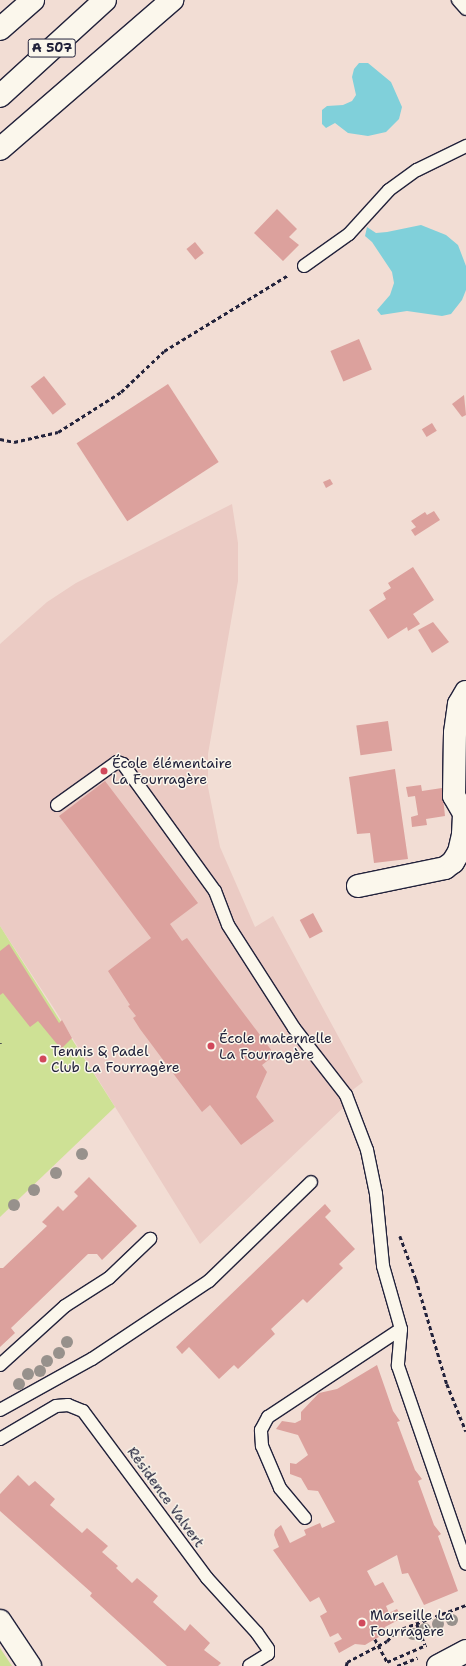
<!DOCTYPE html>
<meta charset="utf-8">
<style>
body{margin:0}
#map{position:relative;width:466px;height:1666px;overflow:hidden;background:#f2ddd4;font-family:"Shantell Sans",sans-serif}
div>[style]{position:absolute}
[style*='--x']{left:calc(var(--x)*1px);top:calc(var(--y)*1px);width:calc(var(--w)*1px);rotate:calc(var(--a)*1deg)}
.built>*{inset:0;background:#ebcbc4}
.green>*{inset:0;background:#cee195}
.water>*{inset:0;background:#80d0da}
.building>*{inset:0;background:#dca19d;transform-origin:0 0}
.path>*{height:2.5px;margin-top:-1.25px;transform-origin:0;background:repeating-linear-gradient(90deg,#22223b 0 4px,transparent 0 7px)}
.roads{filter:drop-shadow(1px 0 #22223b) drop-shadow(-1px 0 #22223b) drop-shadow(0 1px #22223b) drop-shadow(0 -1px #22223b)}
.lane>*{height:12px;margin:-6px;padding:0 6px;transform-origin:6px;border-radius:6px;background:#fbf7ec}
.street>*{height:22px;margin:-11px;padding:0 11px;transform-origin:11px;border-radius:11px;background:#fbf7ec}
.secondary>*{height:22px;margin:-11px;padding:0 11px;transform-origin:11px;border-radius:11px;background:#fbf7ec}
.highway>*{height:22px;margin:-11px;padding:0 11px;transform-origin:11px;border-radius:11px;background:#fbf7ec}
.trees>*{width:12px;height:12px;margin:-6px;border-radius:50%;background:#97918c}
.dots>*{width:11px;height:11px;translate:-50% -50%;box-sizing:border-box;border:2px solid #fbf7ec;border-radius:50%}
span{translate:-50% -50%;white-space:nowrap;text-align:center;line-height:1.15;-webkit-text-stroke:3px #fbf7ec;paint-order:stroke}
.shield-label span{padding:1px 3px;background:#fbf7ec;border:1px solid;border-radius:3px;-webkit-text-stroke-width:0}
.shield-label{font-size:13px;color:#22223b;font-weight:700}
.poi-label{font-size:14px;color:#22223b}
.left{translate:0 -50%;text-align:left}
.street-label{font-size:14px;color:#22223b}
</style>
<div id="map">
<div class="built">
<i style="clip-path:polygon(232px 504px,238px 543px,238px 581px,208px 754px,208px 787px,220px 847px,255px 927px,273px 916px,363px 1082px,346px 1095px,345px 1106px,200px 1244px,55px 1010px,0 926px,0 644px,47px 602px,76px 583px)"></i>
</div>
<div class="green">
<i style="clip-path:polygon(0 926px,115px 1107px,0 1217px)"></i>
<i style="clip-path:polygon(0 1648px,12px 1666px,0 1666px)"></i>
</div>
<div class="water">
<i style="clip-path:polygon(359px 63px,368px 63px,391px 82px,402px 107px,399px 119px,386px 132px,368px 136px,348px 133px,335px 123px,326px 128px,322px 124px,322px 110px,327px 106px,343px 105px,352px 101px,356px 95px,352px 77px,354px 69px)"></i>
<i style="clip-path:polygon(421px 225px,446px 235px,458px 245px,466px 266px,466px 290px,462px 300px,451px 314px,442px 316px,407px 311px,381px 315px,377px 310px,390px 295px,394px 283px,392px 272px,372px 242px,365px 236px,367px 227px,376px 233px,387px 232px)"></i>
</div>
<div class="building">
<i style="clip-path:polygon(277px 209px,297px 229px,289px 237px,299px 245px,283px 261px,254px 233px)"></i>
<i style="left:195px;top:242px;width:14px;height:11px;rotate:51deg"></i>
<i style="left:359px;top:339px;width:33px;height:31px;rotate:67deg"></i>
<i style="left:44px;top:376px;width:36px;height:17px;rotate:52deg"></i>
<i style="left:168px;top:384px;width:93px;height:109px;rotate:57deg"></i>
<i style="clip-path:polygon(464px 395px,466px 415px,462px 417px,452px 404px)"></i>
<i style="left:432px;top:423px;width:9px;height:12px;rotate:58deg"></i>
<i style="clip-path:polygon(330px 479px,333px 484px,326px 488px,323px 482px)"></i>
<i style="clip-path:polygon(434px 511px,440px 520px,415px 536px,411px 530px,416px 527px,411px 521px,425px 512px,427px 515px)"></i>
<i style="clip-path:polygon(413px 567px,434px 600px,413px 614px,420px 624px,408px 631px,407px 627px,388px 639px,369px 610px,386px 599px,383px 593px,391px 588px,388px 583px)"></i>
<i style="clip-path:polygon(433px 622px,449px 642px,432px 653px,418px 630px)"></i>
<i style="left:388px;top:721px;width:30px;height:32px;rotate:82deg"></i>
<i style="clip-path:polygon(395px 769px,408px 859px,374px 863px,370px 833px,357px 834px,349px 777px)"></i>
<i style="clip-path:polygon(105px 781px,198px 903px,170px 924px,182px 941px,187px 938px,275px 1055px,262px 1065px,267px 1072px,256px 1097px,274px 1121px,241px 1145px,210px 1105px,202px 1112px,140px 1029px,133px 1018px,136px 1016px,128px 1006px,130px 1005px,108px 971px,151px 938px,59px 816px)"></i>
<i style="clip-path:polygon(421px 785px,422px 791px,442px 788px,445px 816px,426px 819px,427px 825px,412px 827px,411px 817px,418px 815px,415px 796px,408px 797px,406px 787px)"></i>
<i style="left:313px;top:913px;width:21px;height:15px;rotate:62deg"></i>
<i style="clip-path:polygon(9px 944px,59px 1023px,62px 1020px,72px 1038px,61px 1049px,38px 1021px,30px 1027px,3px 993px,0 995px,0 951px)"></i>
<i style="clip-path:polygon(89px 1177px,137px 1226px,102px 1260px,97px 1254px,88px 1254px,11px 1328px,15px 1333px,0 1347px,0 1268px,3px 1268px,47px 1226px,42px 1222px,58px 1206px,63px 1211px,78px 1196px,74px 1192px)"></i>
<i style="clip-path:polygon(325px 1204px,331px 1211px,325px 1217px,355px 1249px,339px 1264px,343px 1268px,307px 1303px,303px 1299px,271px 1329px,275px 1334px,238px 1369px,234px 1365px,219px 1379px,189px 1347px,182px 1354px,176px 1347px)"></i>
<i style="clip-path:polygon(377px 1365px,393px 1411px,400px 1421px,397px 1422px,415px 1470px,422px 1479px,418px 1481px,434px 1525px,441px 1534px,438px 1536px,458px 1591px,424px 1605px,408px 1573px,402px 1574px,397px 1555px,367px 1571px,375px 1586px,383px 1582px,394px 1602px,386px 1606px,389px 1613px,397px 1609px,402px 1618px,385px 1627px,381px 1636px,375px 1639px,365px 1645px,355px 1644px,339px 1653px,334px 1643px,342px 1639px,338px 1633px,330px 1637px,320px 1616px,327px 1612px,319px 1597px,310px 1602px,273px 1550px,279px 1547px,274px 1535px,275px 1530px,281px 1525px,290px 1543px,306px 1535px,304px 1530px,320px 1523px,322px 1528px,335px 1522px,318px 1491px,308px 1490px,301px 1478px,290px 1474px,290px 1463px,296px 1464px,308px 1455px,298px 1435px,276px 1429px,282px 1421px,295px 1423px,301px 1420px,301px 1412px,319px 1393px,337px 1389px)"></i>
<i style="clip-path:polygon(18px 1475px,29px 1486px,35px 1481px,55px 1499px,50px 1505px,82px 1533px,87px 1528px,108px 1546px,102px 1552px,118px 1566px,116px 1568px,132px 1583px,137px 1578px,158px 1596px,153px 1602px,185px 1631px,190px 1624px,210px 1643px,204px 1650px,221px 1663px,218px 1666px,167px 1666px,90px 1596px,92px 1593px,0 1511px,0 1494px)"></i>
</div>
<div class="path">
<i style="--x:0;--y:439;--w:14;--a:12"></i>
<i style="--x:14;--y:442;--w:45;--a:-12.8"></i>
<i style="--x:58;--y:432;--w:75;--a:-32.4"></i>
<i style="--x:121;--y:392;--w:59;--a:-43.6"></i>
<i style="--x:164;--y:351;--w:145;--a:-31.5"></i>
<i style="--x:0;--y:1044;--w:1;--a:-90"></i>
<i style="--x:400;--y:1236;--w:46;--a:69.6"></i>
<i style="--x:416;--y:1279;--w:109;--a:73.6"></i>
<i style="--x:447;--y:1384;--w:51;--a:68"></i>
<i style="--x:417;--y:1624;--w:22;--a:69"></i>
<i style="--x:375;--y:1639;--w:26;--a:62"></i>
<i style="--x:387;--y:1662;--w:43;--a:-23.6"></i>
<i style="--x:346;--y:1666;--w:4;--a:-76"></i>
<i style="--x:347;--y:1662;--w:45;--a:-27.7"></i>
<i style="--x:387;--y:1641;--w:13;--a:-48"></i>
<i style="--x:396;--y:1631;--w:75;--a:-20.4"></i>
<i style="--x:397;--y:1666;--w:22;--a:-22"></i>
</div>
<div class="roads">
<div class="lane">
<i style="--x:458;--y:0;--w:12;--a:48"></i>
<i style="--x:304;--y:266;--w:55;--a:-35.4"></i>
<i style="--x:349;--y:234;--w:59;--a:-47.7"></i>
<i style="--x:389;--y:190;--w:34;--a:-36"></i>
<i style="--x:417;--y:170;--w:55;--a:-26.1"></i>
<i style="--x:57;--y:805;--w:74;--a:-35.6"></i>
<i style="--x:117;--y:762;--w:6;--a:18"></i>
<i style="--x:123;--y:764;--w:157;--a:54.1"></i>
<i style="--x:215;--y:891;--w:36;--a:69"></i>
<i style="--x:228;--y:925;--w:122;--a:57.3"></i>
<i style="--x:294;--y:1028;--w:85;--a:52.2"></i>
<i style="--x:346;--y:1095;--w:59;--a:69.1"></i>
<i style="--x:367;--y:1150;--w:45;--a:78.4"></i>
<i style="--x:376;--y:1194;--w:72;--a:84.4"></i>
<i style="--x:383;--y:1266;--w:66;--a:74.1"></i>
<i style="--x:401;--y:1329;--w:37;--a:95"></i>
<i style="--x:398;--y:1366;--w:209;--a:71"></i>
<i style="--x:0;--y:1365;--w:88;--a:-42.2"></i>
<i style="--x:65;--y:1306;--w:52;--a:-32.5"></i>
<i style="--x:109;--y:1278;--w:57;--a:-43.6"></i>
<i style="--x:0;--y:1410;--w:105;--a:-29"></i>
<i style="--x:92;--y:1359;--w:141;--a:-33.7"></i>
<i style="--x:209;--y:1281;--w:142;--a:-44.1"></i>
<i style="--x:0;--y:1439;--w:65;--a:-30.5"></i>
<i style="--x:56;--y:1406;--w:12;--a:-5"></i>
<i style="--x:68;--y:1405;--w:16;--a:22"></i>
<i style="--x:83;--y:1411;--w:208;--a:53.4"></i>
<i style="--x:207;--y:1578;--w:74;--a:47.7"></i>
<i style="--x:257;--y:1633;--w:19;--a:55"></i>
<i style="--x:268;--y:1649;--w:5;--a:90"></i>
<i style="--x:268;--y:1654;--w:22;--a:148"></i>
<i style="--x:305;--y:1518;--w:39;--a:-130"></i>
<i style="--x:280;--y:1488;--w:46;--a:-113.2"></i>
<i style="--x:262;--y:1446;--w:16;--a:-94"></i>
<i style="--x:261;--y:1430;--w:15;--a:-62"></i>
<i style="--x:268;--y:1417;--w:159;--a:-33.5"></i>
</div>
<div class="street">
<i style="--x:466;--y:692;--w:14;--a:120"></i>
<i style="--x:459;--y:704;--w:29;--a:98"></i>
<i style="--x:455;--y:733;--w:63;--a:90.9"></i>
<i style="--x:454;--y:796;--w:20;--a:60"></i>
<i style="--x:464;--y:813;--w:2;--a:0"></i>
<i style="--x:358;--y:886;--w:89;--a:-11.7"></i>
<i style="--x:445;--y:868;--w:10;--a:-37"></i>
<i style="--x:453;--y:862;--w:12;--a:-59"></i>
<i style="--x:459;--y:852;--w:18;--a:-77"></i>
<i style="--x:463;--y:834;--w:21;--a:-87"></i>
<i style="--x:0;--y:1621;--w:54;--a:56.3"></i>
</div>
<div class="secondary">
<i style="--x:438;--y:1666;--w:32;--a:-28"></i>
</div>
<div class="highway">
<i style="--x:0;--y:29;--w:44;--a:-41.3"></i>
<i style="--x:0;--y:96;--w:142;--a:-42.4"></i>
<i style="--x:0;--y:149;--w:228;--a:-40.9"></i>
</div>
</div>
<div class="trees">
<i style="left:82px;top:1154px"></i>
<i style="left:56px;top:1173px"></i>
<i style="left:34px;top:1190px"></i>
<i style="left:14px;top:1205px"></i>
<i style="left:67px;top:1342px"></i>
<i style="left:59px;top:1353px"></i>
<i style="left:47px;top:1361px"></i>
<i style="left:40px;top:1371px"></i>
<i style="left:28px;top:1374px"></i>
<i style="left:19px;top:1384px"></i>
<i style="left:452px;top:1620px"></i>
<i style="left:438px;top:1624px"></i>
<i style="left:425px;top:1629px"></i>
<i style="left:413px;top:1634px"></i>
</div>
<div class="dots">
<i style="left:104px;top:771px;background:#d1495b"></i>
<i style="left:211px;top:1046px;background:#d1495b"></i>
<i style="left:43px;top:1059px;background:#d1495b"></i>
<i style="left:362px;top:1623px;background:#d1495b"></i>
</div>
<div class="shield-label">
<span style="left:52px;top:48px">A 507</span>
</div>
<div class="poi-label">
<span class="left" style="left:112px;top:771px">École élémentaire<br>La Fourragère</span>
<span class="left" style="left:219px;top:1046px">École maternelle<br>La Fourragère</span>
<span class="left" style="left:51px;top:1059px">Tennis &amp; Padel<br>Club La Fourragère</span>
<span class="left" style="left:370px;top:1623px">Marseille La<br>Fourragère</span>
</div>
<div class="street-label">
<span style="left:166px;top:1497px;rotate:54deg">Résidence Valvert</span>
</div>
</div>
